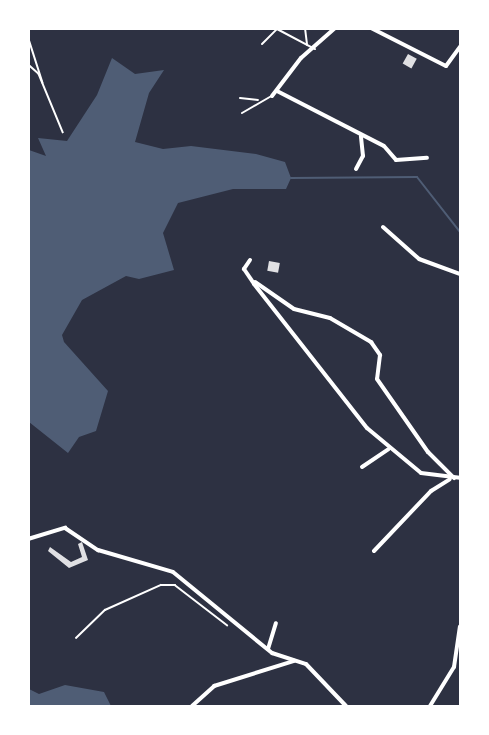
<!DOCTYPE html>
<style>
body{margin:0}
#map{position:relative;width:489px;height:735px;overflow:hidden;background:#2d3142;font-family:Figtree,sans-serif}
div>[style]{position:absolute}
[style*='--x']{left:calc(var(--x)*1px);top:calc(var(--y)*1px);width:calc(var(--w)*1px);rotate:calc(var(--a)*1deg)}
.water>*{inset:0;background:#4f5d75}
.stream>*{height:2px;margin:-1px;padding:0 1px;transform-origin:1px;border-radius:1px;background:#4f5d75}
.building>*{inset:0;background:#e0e0e3;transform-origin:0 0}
.path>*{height:1.5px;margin:-0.75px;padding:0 0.75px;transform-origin:0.75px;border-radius:0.75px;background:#fff}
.service>*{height:2px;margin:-1px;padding:0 1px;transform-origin:1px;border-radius:1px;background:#fff}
.minor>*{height:4px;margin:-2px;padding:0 2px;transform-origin:2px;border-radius:2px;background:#fff}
span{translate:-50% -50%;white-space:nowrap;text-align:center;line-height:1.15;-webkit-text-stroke:4.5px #fff;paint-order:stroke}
.frame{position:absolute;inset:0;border:30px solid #fff;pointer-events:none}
</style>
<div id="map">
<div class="water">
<i style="clip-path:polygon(112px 58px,135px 74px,164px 70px,149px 93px,135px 142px,163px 149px,191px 146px,256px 154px,285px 162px,291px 178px,286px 189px,233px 189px,178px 203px,163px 233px,174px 270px,139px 279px,126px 276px,82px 300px,62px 335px,64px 342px,108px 391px,96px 431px,79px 437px,68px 453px,29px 422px,29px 150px,46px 156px,38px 138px,67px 141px,97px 95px)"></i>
<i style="clip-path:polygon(65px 685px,104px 692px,111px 706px,29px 706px,29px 689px,39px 694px)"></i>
</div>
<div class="stream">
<i style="--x:291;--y:178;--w:126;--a:-0.5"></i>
<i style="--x:417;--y:177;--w:70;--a:52"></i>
</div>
<div class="building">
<i style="left:408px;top:54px;width:10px;height:11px;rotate:29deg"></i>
<i style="left:269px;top:261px;width:11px;height:10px;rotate:10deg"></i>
<i style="clip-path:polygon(82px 542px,88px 560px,69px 568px,48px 551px,50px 547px,71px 562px,82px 557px,78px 544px)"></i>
</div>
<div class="path">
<i style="--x:28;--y:36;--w:49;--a:72.3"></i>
<i style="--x:28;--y:64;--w:15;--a:42"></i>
<i style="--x:39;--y:74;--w:63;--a:67.5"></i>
<i style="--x:76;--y:638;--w:40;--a:-44"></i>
<i style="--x:105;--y:610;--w:61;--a:-24.1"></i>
<i style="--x:161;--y:585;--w:14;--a:0"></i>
<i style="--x:175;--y:585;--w:66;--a:37.6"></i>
</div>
<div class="service">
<i style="--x:305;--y:28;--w:17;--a:83"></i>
<i style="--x:262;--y:44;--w:21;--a:-45"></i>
<i style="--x:277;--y:29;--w:43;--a:27.8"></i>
<i style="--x:240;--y:98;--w:18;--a:6"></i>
<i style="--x:242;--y:113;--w:34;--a:-30"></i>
</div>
<div class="minor">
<i style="--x:371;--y:28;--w:84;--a:26.9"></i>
<i style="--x:446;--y:66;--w:24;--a:-54"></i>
<i style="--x:277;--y:91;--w:120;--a:27.2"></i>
<i style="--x:384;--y:146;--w:18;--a:49"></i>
<i style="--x:396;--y:160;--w:31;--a:-4"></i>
<i style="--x:272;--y:96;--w:48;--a:-52.7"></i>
<i style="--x:301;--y:58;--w:45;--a:-41.4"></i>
<i style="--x:356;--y:169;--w:15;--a:-62"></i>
<i style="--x:363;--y:156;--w:20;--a:-96"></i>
<i style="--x:383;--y:227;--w:48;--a:41.6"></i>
<i style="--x:419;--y:259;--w:44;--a:20.1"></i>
<i style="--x:250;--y:260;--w:11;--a:124"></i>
<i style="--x:244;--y:269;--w:18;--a:56"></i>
<i style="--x:254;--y:284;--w:183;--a:51.9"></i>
<i style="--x:367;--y:428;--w:70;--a:39.8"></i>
<i style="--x:421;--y:473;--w:39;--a:7"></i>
<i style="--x:255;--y:282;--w:47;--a:34.7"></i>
<i style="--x:294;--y:309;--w:37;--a:14"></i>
<i style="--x:330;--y:318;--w:48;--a:30.3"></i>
<i style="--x:371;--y:342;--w:16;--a:55"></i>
<i style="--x:380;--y:355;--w:24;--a:97"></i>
<i style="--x:377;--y:379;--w:89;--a:55.1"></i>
<i style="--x:428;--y:452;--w:37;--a:45"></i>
<i style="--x:362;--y:467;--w:32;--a:-34"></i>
<i style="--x:28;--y:539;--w:39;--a:-17"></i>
<i style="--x:65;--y:528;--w:40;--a:34"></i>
<i style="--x:98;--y:550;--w:78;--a:16.3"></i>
<i style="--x:173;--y:572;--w:128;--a:39.3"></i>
<i style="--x:272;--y:653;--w:36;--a:18"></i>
<i style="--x:306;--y:664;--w:58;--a:46.4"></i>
<i style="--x:374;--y:551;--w:83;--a:-46.5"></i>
<i style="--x:431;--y:491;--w:22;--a:-32"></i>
<i style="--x:268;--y:649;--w:27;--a:-73"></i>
<i style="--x:192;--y:706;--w:30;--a:-42"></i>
<i style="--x:214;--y:686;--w:84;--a:-17.4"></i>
<i style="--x:430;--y:706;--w:46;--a:-58.4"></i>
<i style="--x:454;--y:667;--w:41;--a:-81.7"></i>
</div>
<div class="frame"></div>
</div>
